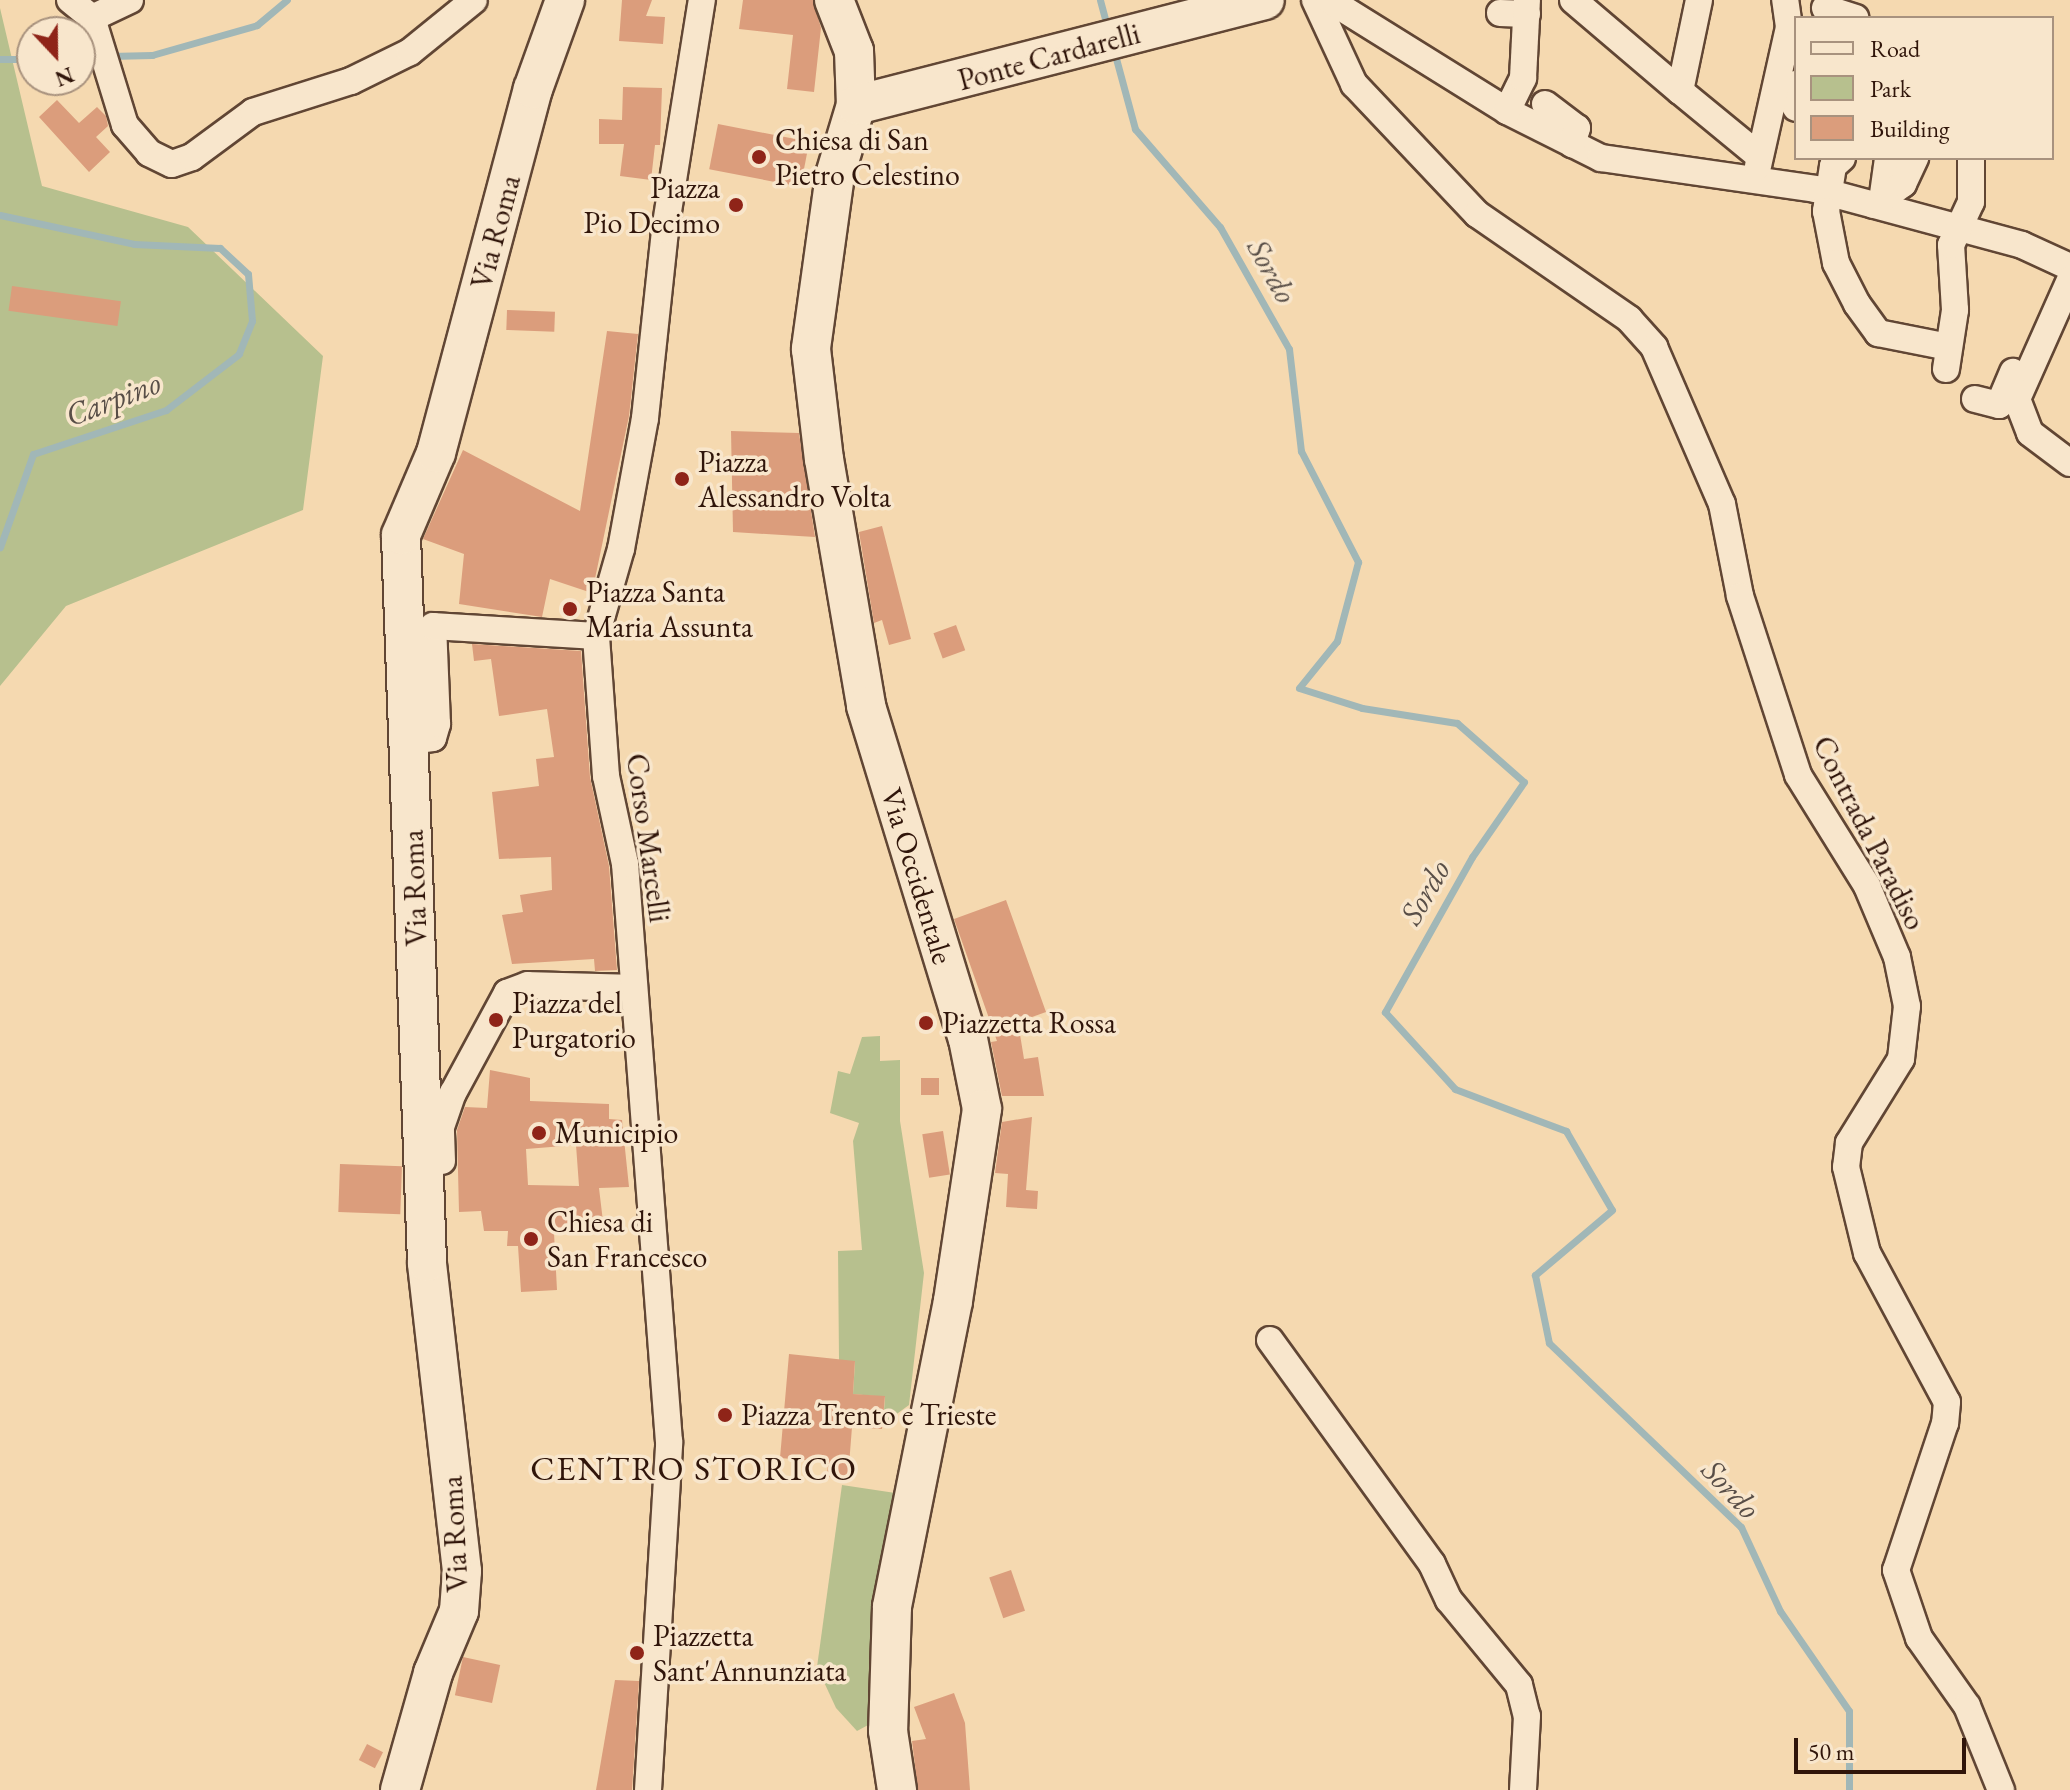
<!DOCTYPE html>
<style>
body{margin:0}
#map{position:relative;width:2070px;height:1790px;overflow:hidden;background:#f5d9b0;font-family:"EB Garamond",serif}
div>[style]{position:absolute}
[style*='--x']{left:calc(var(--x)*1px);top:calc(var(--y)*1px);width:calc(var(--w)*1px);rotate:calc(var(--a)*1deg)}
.green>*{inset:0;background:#b7c08e}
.stream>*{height:7px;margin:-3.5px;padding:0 3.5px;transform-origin:3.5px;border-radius:3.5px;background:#a1b7b7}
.building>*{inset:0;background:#db9d7c;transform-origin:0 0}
.roads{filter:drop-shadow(2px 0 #614634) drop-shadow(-2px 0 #614634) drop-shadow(0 2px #614634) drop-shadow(0 -2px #614634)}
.street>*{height:26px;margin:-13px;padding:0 13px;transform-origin:13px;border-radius:13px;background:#f8e6cc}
.secondary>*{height:38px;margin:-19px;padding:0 19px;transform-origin:19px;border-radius:19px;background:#f8e6cc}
.dots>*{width:22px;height:22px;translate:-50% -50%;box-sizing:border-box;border:4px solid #f8e6cc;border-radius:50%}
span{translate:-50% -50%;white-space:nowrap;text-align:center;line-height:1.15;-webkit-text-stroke:7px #f8e6cc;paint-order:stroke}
.street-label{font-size:30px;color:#30150a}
.poi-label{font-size:30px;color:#30150a}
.left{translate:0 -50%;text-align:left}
.right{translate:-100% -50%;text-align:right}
.water-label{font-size:32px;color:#584e47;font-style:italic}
.quarter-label{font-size:34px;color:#30150a;letter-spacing:2px}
.legend{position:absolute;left:1794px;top:16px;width:260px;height:144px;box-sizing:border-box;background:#f8e6cc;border:2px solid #a8927e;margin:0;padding:10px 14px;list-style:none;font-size:24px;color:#30150a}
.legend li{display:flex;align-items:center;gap:16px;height:40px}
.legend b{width:40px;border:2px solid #a8927e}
.north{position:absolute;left:16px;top:16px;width:80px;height:80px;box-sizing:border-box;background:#f8e6cc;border:2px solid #a8927e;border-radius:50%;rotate:158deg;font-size:22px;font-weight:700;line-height:32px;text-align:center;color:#30150a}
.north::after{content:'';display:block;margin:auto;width:28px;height:36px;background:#8f2418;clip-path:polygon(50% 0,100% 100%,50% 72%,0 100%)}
.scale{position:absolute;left:1794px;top:1738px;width:172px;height:36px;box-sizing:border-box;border:4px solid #30150a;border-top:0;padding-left:10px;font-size:24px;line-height:28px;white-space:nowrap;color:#30150a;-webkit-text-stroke:6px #f8e6cc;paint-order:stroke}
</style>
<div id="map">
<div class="green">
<i style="clip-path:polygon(0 8px,42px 186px,188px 227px,323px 356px,303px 510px,66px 606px,0 686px)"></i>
<i style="clip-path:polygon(880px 1036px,880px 1061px,900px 1060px,900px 1121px,924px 1273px,909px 1405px,883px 1424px,885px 1397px,853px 1394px,855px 1362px,839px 1360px,838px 1251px,862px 1250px,853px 1141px,859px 1123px,830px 1113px,838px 1071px,850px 1074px,862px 1037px)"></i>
<i style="clip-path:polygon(842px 1485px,902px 1494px,870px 1724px,857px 1731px,836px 1708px,817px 1667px)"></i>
</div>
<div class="stream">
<i style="--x:1100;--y:0;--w:28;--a:75"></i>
<i style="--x:1114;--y:51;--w:81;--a:74.9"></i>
<i style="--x:1135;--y:129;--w:130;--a:49.1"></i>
<i style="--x:1220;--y:227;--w:140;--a:60.5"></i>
<i style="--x:1289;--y:349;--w:103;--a:83.3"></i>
<i style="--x:1301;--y:451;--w:125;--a:62.8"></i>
<i style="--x:1358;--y:562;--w:82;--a:104.9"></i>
<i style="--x:1337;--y:641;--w:60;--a:129"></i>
<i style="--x:1299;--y:688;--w:66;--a:17.6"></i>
<i style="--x:1362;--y:708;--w:96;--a:9"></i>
<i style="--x:1457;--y:723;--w:89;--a:41.4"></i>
<i style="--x:1524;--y:782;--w:91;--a:124.7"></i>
<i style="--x:1472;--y:857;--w:178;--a:119.3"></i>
<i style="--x:1385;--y:1012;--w:104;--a:47.7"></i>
<i style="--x:1455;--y:1089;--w:119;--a:20.7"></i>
<i style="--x:1566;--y:1131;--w:91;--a:59.8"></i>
<i style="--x:1612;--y:1210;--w:101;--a:139.8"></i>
<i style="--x:1535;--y:1275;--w:69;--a:78.4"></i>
<i style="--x:1549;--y:1343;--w:266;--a:43.8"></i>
<i style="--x:1741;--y:1527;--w:93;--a:65.1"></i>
<i style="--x:1780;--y:1611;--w:121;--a:55.4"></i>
<i style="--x:1849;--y:1711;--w:79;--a:90"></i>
<i style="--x:110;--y:56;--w:42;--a:-1.4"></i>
<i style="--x:152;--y:55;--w:109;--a:-15.9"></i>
<i style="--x:257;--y:25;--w:39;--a:-40"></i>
<i style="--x:80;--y:58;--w:18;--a:-3"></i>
<i style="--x:0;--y:59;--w:32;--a:0"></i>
<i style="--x:0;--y:215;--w:137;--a:12.2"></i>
<i style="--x:134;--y:244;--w:86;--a:2.7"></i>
<i style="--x:220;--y:248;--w:38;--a:43"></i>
<i style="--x:248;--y:274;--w:47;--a:85.1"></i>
<i style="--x:252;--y:321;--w:35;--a:112"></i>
<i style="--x:239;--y:354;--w:92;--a:142.5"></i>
<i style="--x:166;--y:410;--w:140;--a:161.7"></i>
<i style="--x:33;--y:454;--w:99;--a:109.5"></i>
</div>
<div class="building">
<i style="clip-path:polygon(622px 0,652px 0,646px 16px,665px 17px,663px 44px,619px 41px)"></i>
<i style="clip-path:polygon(743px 0,813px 0,821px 28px,814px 92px,787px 89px,793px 35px,739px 29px)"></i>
<i style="clip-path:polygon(623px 87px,662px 88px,660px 145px,655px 145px,651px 180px,620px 176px,624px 144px,599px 144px,599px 119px,622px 120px)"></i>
<i style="clip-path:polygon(57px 100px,79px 123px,97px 107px,106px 116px,108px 126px,96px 137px,110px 152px,89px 172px,39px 117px)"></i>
<i style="left:718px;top:124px;width:93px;height:46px;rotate:11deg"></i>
<i style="left:12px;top:286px;width:110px;height:25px;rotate:8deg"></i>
<i style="left:507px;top:310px;width:48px;height:20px;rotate:2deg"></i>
<i style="clip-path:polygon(607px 331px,638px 334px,629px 416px,592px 593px,550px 579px,542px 617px,459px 604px,464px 554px,423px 539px,463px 450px,580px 511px)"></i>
<i style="clip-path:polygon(731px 431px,799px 433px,815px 537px,733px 532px)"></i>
<i style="clip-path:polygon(882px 526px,911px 639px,889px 645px,882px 620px,874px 623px,859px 532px)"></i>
<i style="left:956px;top:625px;width:27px;height:24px;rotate:70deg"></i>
<i style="clip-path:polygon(472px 644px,581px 651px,590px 777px,609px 866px,617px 970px,595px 971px,594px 959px,512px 964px,502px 915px,523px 912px,520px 895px,552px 890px,551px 857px,499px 859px,492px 792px,539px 786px,536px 759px,554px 757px,547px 709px,499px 716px,491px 659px,474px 661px)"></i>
<i style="clip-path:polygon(1006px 900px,1046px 1012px,1018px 1022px,1024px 1059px,1038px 1057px,1044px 1096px,1002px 1096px,991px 1042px,997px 1041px,954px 919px)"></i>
<i style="clip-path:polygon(evenodd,490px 1070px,530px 1078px,530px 1101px,609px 1104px,609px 1119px,622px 1120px,629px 1187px,599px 1188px,604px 1230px,554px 1233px,557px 1290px,521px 1292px,518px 1246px,507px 1246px,508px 1231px,484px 1231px,481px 1211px,459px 1212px,457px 1130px,465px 1107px,487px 1108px,490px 1070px,576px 1145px,579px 1186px,528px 1185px,526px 1149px,576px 1145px)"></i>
<i style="left:921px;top:1078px;width:18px;height:17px"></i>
<i style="clip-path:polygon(1032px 1117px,1026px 1190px,1038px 1191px,1037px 1209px,1006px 1207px,1008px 1174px,995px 1173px,1002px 1122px)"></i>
<i style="left:943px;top:1131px;width:44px;height:21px;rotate:81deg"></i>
<i style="left:340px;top:1164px;width:62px;height:48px;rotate:2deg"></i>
<i style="clip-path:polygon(789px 1354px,855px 1361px,853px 1394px,885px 1396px,882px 1429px,852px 1427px,848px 1478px,827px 1477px,828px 1462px,780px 1458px)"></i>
<i style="left:1011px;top:1570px;width:43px;height:23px;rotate:71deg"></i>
<i style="left:463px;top:1657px;width:38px;height:39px;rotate:12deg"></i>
<i style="clip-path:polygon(615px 1680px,639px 1681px,632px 1790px,596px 1790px)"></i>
<i style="clip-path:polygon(954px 1693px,965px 1723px,970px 1790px,918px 1790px,912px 1741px,926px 1739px,914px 1707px)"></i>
<i style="left:367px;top:1744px;width:18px;height:18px;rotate:27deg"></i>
</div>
<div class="roads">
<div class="street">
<i style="--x:70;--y:0;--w:28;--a:39"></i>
<i style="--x:92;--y:18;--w:112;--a:72.9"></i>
<i style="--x:125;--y:125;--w:37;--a:49"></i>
<i style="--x:149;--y:153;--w:25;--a:26"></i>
<i style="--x:172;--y:164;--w:21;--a:-19"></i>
<i style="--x:192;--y:157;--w:76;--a:-36.4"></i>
<i style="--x:253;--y:112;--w:103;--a:-17.6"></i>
<i style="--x:351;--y:81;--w:66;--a:-26.2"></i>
<i style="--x:410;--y:52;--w:82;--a:-39.1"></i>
<i style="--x:1315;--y:0;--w:93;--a:65.1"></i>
<i style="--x:1354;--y:84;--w:179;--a:46.6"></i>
<i style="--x:1477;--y:214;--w:185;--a:34.6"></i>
<i style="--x:1629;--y:319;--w:38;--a:48"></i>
<i style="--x:1654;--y:347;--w:171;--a:66.6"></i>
<i style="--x:1722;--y:504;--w:94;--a:78.9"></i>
<i style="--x:1740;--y:596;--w:188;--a:72"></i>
<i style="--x:1798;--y:775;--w:131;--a:58.1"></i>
<i style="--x:1867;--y:886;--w:77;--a:67.1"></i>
<i style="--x:1897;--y:957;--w:50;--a:78.5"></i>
<i style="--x:1907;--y:1006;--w:53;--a:96.5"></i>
<i style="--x:1901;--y:1059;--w:99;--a:121.8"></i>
<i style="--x:1849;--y:1143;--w:24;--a:97"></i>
<i style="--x:1846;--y:1167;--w:89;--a:76.3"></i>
<i style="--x:1867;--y:1253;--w:169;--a:61.8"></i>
<i style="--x:1947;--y:1402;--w:21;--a:95"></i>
<i style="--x:1945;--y:1423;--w:155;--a:108.4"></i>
<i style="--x:1896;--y:1570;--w:72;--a:71.3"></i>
<i style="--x:1919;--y:1638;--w:83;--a:54.8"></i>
<i style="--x:1967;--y:1706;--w:91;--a:68"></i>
<i style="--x:1329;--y:0;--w:210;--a:31.9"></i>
<i style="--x:1507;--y:111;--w:105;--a:26.6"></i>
<i style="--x:1601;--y:158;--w:216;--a:8.2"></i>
<i style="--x:1815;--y:189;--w:214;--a:15.1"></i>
<i style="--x:2022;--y:245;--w:53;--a:24.6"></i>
<i style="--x:1573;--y:0;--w:140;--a:40.4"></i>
<i style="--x:1699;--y:0;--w:93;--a:101.8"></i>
<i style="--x:1680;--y:91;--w:101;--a:39.4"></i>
<i style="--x:1825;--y:8;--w:32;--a:18"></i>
<i style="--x:1500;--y:13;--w:27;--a:2"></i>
<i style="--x:92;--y:18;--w:42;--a:-25.3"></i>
<i style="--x:1796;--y:84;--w:16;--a:108"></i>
<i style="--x:1791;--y:99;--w:10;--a:61"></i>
<i style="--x:1545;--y:104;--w:40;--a:37"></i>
<i style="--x:1577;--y:128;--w:17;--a:107"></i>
<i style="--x:1507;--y:111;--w:37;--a:-64"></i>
<i style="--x:1523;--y:78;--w:78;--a:-87.1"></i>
<i style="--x:1842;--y:158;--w:12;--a:138"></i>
<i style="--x:1833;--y:166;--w:46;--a:98.8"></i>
<i style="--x:1826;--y:211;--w:53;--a:79.1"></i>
<i style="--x:1836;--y:263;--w:46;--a:62.9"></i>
<i style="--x:1857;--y:304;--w:36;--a:54"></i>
<i style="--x:1878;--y:333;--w:72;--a:11.2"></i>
<i style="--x:1758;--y:166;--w:142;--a:-77.4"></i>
<i style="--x:1789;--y:27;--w:27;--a:-98"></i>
<i style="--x:1883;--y:194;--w:36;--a:-82"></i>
<i style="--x:1874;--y:205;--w:36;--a:-36"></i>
<i style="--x:1903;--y:184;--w:29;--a:-65"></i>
<i style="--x:2070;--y:280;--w:130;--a:114"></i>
<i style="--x:2017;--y:399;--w:36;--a:69"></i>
<i style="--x:2030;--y:433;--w:50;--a:36.9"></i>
<i style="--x:1946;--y:369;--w:60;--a:-81.3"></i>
<i style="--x:1955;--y:310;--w:65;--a:-93.5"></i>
<i style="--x:1951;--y:245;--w:47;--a:-65.1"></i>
<i style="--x:1971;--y:202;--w:44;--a:-90"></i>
<i style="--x:1975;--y:399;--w:25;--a:14"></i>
<i style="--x:1999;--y:405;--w:36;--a:-67"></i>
<i style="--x:409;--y:741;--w:24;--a:-7"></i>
<i style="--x:433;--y:738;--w:15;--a:-74"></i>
<i style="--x:437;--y:724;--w:98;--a:-92.3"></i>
<i style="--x:433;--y:626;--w:163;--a:3.5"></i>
<i style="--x:442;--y:1161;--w:34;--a:-92"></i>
<i style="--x:441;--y:1127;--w:36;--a:-71"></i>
<i style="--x:453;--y:1093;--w:114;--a:-61.6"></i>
<i style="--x:507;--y:993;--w:22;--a:-21"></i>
<i style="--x:528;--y:985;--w:105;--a:1.6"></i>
<i style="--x:1270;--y:1340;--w:276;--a:54.1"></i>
<i style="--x:1432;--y:1564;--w:40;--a:65"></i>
<i style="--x:1449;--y:1600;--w:110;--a:50.5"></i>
<i style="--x:1519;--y:1685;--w:32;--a:76"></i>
<i style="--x:1527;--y:1716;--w:74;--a:93.1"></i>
<i style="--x:648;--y:1790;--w:349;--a:-86.5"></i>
<i style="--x:669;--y:1442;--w:580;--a:-94.35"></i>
<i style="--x:625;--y:864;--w:90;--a:-102.2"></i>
<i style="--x:606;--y:776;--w:140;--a:-94.1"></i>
<i style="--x:596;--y:636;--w:91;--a:-74"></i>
<i style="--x:621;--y:549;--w:133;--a:-79.6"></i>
<i style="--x:645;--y:418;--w:189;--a:-83.9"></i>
<i style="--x:665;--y:230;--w:233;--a:-80.9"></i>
</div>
<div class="secondary">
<i style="--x:834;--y:0;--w:55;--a:68.6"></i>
<i style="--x:854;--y:51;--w:54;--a:87.9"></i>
<i style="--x:856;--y:105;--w:73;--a:106.7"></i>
<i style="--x:835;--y:175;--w:176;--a:97.9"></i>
<i style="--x:811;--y:349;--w:111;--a:83.3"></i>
<i style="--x:824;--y:459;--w:251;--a:80.3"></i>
<i style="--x:866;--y:706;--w:348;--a:73"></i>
<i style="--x:968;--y:1039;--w:71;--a:78.7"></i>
<i style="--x:982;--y:1109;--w:194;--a:98.6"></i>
<i style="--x:953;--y:1301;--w:312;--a:101.3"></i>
<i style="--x:892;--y:1607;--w:124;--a:91.8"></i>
<i style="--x:888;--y:1731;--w:60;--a:81.3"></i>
<i style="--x:856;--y:105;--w:422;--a:-14.4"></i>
<i style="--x:400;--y:1790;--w:122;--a:-74.2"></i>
<i style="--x:433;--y:1673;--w:67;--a:-67.2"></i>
<i style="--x:459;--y:1611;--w:40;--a:-85.7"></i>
<i style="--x:462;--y:1571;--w:311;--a:-96.5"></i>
<i style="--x:427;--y:1262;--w:727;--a:-92.05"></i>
<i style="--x:401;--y:535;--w:89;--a:-66.9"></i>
<i style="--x:436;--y:453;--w:377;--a:-75.1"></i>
<i style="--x:533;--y:89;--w:95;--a:-70.2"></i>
</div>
</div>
<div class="dots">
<i style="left:759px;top:157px;background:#8f2418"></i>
<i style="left:736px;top:205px;background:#8f2418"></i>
<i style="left:682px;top:479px;background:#8f2418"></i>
<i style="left:570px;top:609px;background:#8f2418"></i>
<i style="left:496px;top:1020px;background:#8f2418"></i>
<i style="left:926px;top:1023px;background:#8f2418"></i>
<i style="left:539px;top:1133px;background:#8f2418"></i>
<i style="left:531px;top:1239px;background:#8f2418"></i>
<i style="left:725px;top:1415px;background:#8f2418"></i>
<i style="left:637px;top:1653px;background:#8f2418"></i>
</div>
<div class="street-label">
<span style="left:1049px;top:57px;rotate:-15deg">Ponte Cardarelli</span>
<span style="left:496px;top:232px;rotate:-75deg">Via Roma</span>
<span style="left:1869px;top:833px;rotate:63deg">Contrada Paradiso</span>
<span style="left:648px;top:838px;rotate:82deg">Corso Marcelli</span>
<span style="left:917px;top:876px;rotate:73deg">Via Occidentale</span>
<span style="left:415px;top:888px;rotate:-92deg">Via Roma</span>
<span style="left:455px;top:1534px;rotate:-93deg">Via Roma</span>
</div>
<div class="poi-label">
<span class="left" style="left:775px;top:157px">Chiesa di San<br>Pietro Celestino</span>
<span class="right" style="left:720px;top:205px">Piazza<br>Pio Decimo</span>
<span class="left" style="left:698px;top:479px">Piazza<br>Alessandro Volta</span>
<span class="left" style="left:586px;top:609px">Piazza Santa<br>Maria Assunta</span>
<span class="left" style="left:512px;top:1020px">Piazza del<br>Purgatorio</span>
<span class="left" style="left:942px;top:1023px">Piazzetta Rossa</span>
<span class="left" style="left:555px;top:1133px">Municipio</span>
<span class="left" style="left:547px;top:1239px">Chiesa di<br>San Francesco</span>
<span class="left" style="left:741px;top:1415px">Piazza Trento e Trieste</span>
<span class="left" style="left:653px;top:1653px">Piazzetta<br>Sant'Annunziata</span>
</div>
<div class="water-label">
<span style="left:1272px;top:271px;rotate:61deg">Sordo</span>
<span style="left:113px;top:399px;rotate:-21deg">Carpino</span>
<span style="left:1425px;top:892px;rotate:-60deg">Sordo</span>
<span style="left:1731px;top:1489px;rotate:47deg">Sordo</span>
</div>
<div class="quarter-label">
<span style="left:694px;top:1469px">CENTRO STORICO</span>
</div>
<ul class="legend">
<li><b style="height:10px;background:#f8e6cc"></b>Road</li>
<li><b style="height:22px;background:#b7c08e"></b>Park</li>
<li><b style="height:22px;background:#db9d7c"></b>Building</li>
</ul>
<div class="north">N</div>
<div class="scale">50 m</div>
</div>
